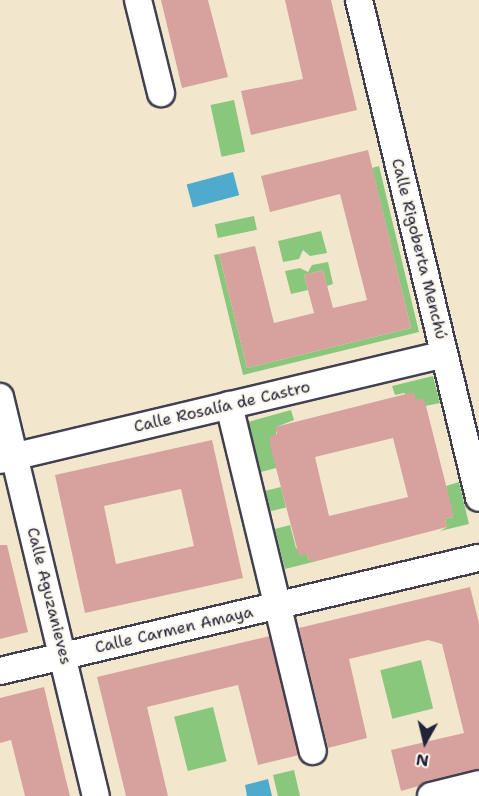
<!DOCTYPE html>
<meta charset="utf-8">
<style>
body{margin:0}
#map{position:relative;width:479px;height:796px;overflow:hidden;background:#f2e7cc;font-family:"Shantell Sans",sans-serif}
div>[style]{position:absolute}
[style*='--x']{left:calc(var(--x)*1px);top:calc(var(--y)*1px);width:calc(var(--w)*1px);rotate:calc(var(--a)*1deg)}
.green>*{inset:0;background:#89c77d;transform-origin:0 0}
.water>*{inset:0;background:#4fabcd;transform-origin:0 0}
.building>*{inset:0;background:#d7a29d}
.roads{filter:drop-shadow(2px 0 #414051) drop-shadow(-2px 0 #414051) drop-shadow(0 2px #414051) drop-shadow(0 -2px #414051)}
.street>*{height:26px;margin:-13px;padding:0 13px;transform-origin:13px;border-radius:13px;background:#fff}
span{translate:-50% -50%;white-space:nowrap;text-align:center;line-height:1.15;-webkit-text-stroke:4.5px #fbf7ec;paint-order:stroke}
.street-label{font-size:16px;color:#22223b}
.north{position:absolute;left:395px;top:712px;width:60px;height:60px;-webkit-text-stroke:4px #fbf7ec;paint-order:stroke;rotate:188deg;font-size:16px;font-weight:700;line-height:24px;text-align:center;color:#22223b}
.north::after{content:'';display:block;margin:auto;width:21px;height:27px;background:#22223b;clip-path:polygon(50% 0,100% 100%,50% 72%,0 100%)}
</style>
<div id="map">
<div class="green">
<i style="left:234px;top:100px;width:53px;height:24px;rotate:78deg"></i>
<i style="clip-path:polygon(379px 166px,419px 332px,243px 375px,214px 255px,219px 254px,247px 368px,411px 328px,372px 168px)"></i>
<i style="left:254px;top:216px;width:14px;height:40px;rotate:78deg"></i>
<i style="clip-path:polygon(321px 231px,327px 253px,310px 256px,303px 250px,299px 259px,283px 262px,278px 241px)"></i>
<i style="clip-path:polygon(328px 262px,333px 284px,327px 286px,323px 270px,308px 274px,304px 275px,308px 290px,291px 294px,285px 271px,300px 268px,308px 272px,312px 265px)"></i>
<i style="clip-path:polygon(433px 376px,440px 403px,425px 406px,404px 393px,395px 395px,392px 386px)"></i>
<i style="clip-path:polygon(291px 410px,294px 420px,276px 427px,276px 468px,261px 472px,248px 422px)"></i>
<i style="clip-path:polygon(459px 482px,469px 524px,440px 531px,447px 527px,445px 519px,453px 517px,446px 486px)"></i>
<i style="left:281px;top:487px;width:21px;height:16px;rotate:76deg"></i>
<i style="clip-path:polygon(290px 525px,296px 548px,307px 554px,309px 561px,317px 561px,285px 569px,275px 529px)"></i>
<i style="left:421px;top:660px;width:50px;height:42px;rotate:76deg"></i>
<i style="left:213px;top:707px;width:56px;height:40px;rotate:76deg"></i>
<i style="clip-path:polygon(294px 770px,300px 796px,278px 796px,273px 775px)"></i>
</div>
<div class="water">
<i style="left:233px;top:172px;width:24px;height:48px;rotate:75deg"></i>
<i style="clip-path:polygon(268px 779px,272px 796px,247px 796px,245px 785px)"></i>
</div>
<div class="building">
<i style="clip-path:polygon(161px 0,208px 0,228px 77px,182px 88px)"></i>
<i style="clip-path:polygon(285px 0,331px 0,357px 110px,251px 135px,241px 91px,303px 79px)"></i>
<i style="clip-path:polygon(368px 150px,411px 328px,247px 368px,219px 254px,255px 246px,274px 323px,314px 313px,304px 275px,323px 270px,333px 308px,367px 300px,340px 194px,270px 212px,261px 176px)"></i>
<i style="clip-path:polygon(evenodd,414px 392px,416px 400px,423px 398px,426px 406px,452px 509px,453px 517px,445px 519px,447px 527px,317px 561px,309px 561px,307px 554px,299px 556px,270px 445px,270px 436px,277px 434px,275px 427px,414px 392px,393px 438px,408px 497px,329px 516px,315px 457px,393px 438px)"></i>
<i style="clip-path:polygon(evenodd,212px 440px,243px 578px,85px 613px,55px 475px,212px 440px,181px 489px,194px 546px,116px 564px,104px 506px,181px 489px)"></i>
<i style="clip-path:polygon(0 545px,7px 545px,28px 632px,0 639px)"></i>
<i style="clip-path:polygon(470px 587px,479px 623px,479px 769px,401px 791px,391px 750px,464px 733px,442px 644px,428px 640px,349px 659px,367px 738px,328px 748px,299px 628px)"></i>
<i style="clip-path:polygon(270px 636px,299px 755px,258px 765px,238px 685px,147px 707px,168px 796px,126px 796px,97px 677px)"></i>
<i style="clip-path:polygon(44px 687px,65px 776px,70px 796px,25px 796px,11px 740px,0 743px,0 698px)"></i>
</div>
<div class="roads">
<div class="street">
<i style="--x:138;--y:0;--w:96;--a:76.1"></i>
<i style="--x:359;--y:0;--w:512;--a:76.45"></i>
<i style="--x:0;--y:397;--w:410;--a:76.5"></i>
<i style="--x:229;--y:405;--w:356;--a:76.4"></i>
<i style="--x:0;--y:460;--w:456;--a:-13.4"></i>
<i style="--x:0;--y:671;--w:492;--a:-13.3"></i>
<i style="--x:431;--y:796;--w:49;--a:-14"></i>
</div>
</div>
<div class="street-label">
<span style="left:419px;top:249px;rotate:76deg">Calle Rigoberta Menchú</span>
<span style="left:222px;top:407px;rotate:-13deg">Calle Rosalía de Castro</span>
<span style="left:49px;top:596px;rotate:76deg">Calle Aguzanieves</span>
<span style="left:174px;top:630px;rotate:-13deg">Calle Carmen Amaya</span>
</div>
<div class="north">N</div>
</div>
